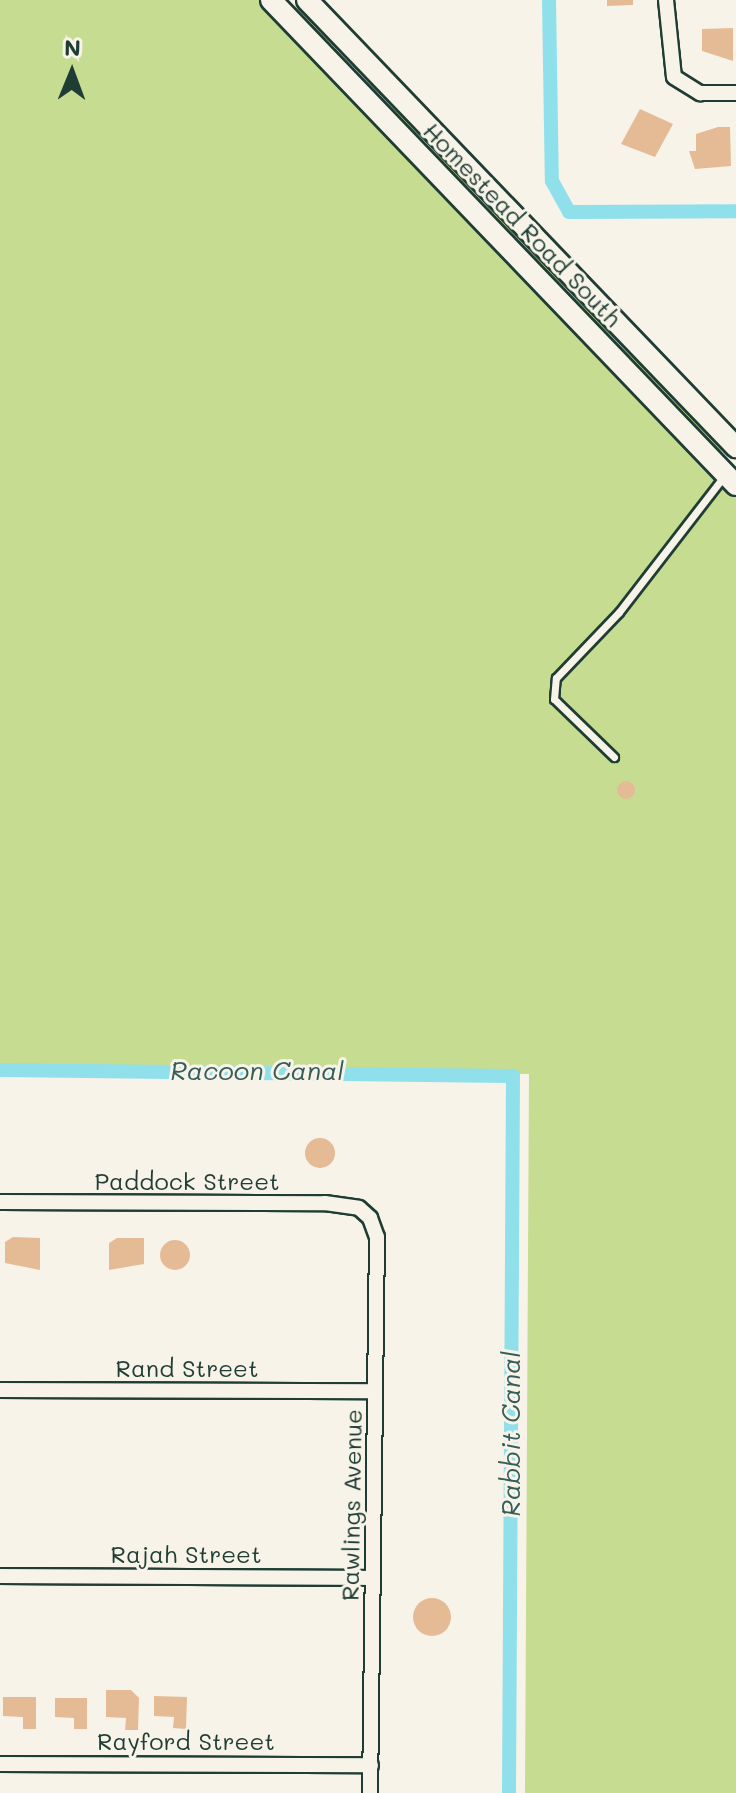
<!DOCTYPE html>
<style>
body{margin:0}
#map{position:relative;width:736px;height:1793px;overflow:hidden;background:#f7f3e8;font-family:Mali,sans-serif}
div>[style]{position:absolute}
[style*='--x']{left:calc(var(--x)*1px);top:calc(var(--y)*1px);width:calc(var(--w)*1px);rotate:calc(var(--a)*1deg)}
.green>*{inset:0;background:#c6dc91}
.canal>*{height:14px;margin:-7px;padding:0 7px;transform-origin:7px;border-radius:7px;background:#8fe0eb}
.building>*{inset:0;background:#e5bb95}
.round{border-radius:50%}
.roads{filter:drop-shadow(2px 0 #1f3d34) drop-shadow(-2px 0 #1f3d34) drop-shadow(0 2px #1f3d34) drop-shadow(0 -2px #1f3d34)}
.service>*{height:7px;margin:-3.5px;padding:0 3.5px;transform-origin:3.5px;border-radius:3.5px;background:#f7f3e8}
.minor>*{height:14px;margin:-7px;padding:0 7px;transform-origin:7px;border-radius:7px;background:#f7f3e8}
.secondary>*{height:20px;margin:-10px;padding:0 10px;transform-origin:10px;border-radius:10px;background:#f7f3e8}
span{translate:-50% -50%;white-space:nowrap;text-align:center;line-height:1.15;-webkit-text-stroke:6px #f7f3e8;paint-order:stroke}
.street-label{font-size:24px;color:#1f3d34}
.water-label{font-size:26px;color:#355e59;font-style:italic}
.north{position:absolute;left:32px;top:32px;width:80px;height:80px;-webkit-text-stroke:6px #f7f3e8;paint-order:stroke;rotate:1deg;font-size:22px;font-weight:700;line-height:32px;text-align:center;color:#1f3d34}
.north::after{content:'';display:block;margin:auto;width:28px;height:36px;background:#1f3d34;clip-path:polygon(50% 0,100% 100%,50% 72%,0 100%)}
</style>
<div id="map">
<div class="green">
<i style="clip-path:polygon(0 0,260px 0,736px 495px,736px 1793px,525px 1793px,529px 1074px,0 1069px)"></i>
<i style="clip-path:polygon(363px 82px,370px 83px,726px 447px,716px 454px)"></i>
</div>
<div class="canal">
<i style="--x:549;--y:0;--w:181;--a:89.1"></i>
<i style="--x:552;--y:181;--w:35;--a:61"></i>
<i style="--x:569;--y:212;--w:167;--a:-0.3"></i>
<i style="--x:0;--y:1070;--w:513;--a:0.67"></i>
<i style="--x:513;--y:1076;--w:717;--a:90.32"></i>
</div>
<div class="building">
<i style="clip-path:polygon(607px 0,633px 0,633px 5px,607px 6px)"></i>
<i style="clip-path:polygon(733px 28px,733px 61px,702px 51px,702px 29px)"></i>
<i style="clip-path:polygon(640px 109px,673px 124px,655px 157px,621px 144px)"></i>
<i style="clip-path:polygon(718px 127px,730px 127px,731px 166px,695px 169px,689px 151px,696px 151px,696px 134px)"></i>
<i class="round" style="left:617px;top:781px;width:18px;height:18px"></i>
<i class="round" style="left:305px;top:1138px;width:30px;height:30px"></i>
<i style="clip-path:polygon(13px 1237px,40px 1238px,40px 1270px,5px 1263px,5px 1242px)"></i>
<i style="clip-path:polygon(117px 1238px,144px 1238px,144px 1264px,109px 1270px,109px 1243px)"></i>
<i class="round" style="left:160px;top:1240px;width:30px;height:30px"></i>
<i class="round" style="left:413px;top:1598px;width:38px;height:38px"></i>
<i style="clip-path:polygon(106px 1690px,131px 1690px,139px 1698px,138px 1730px,125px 1730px,126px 1718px,106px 1717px)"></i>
<i style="clip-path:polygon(154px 1696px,187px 1697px,186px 1729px,173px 1728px,174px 1717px,154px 1716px)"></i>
<i style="clip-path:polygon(3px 1697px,36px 1697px,36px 1729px,23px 1729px,23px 1717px,3px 1716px)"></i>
<i style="clip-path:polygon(55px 1698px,87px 1698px,87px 1729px,74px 1729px,74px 1718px,55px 1717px)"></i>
</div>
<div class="roads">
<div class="service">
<i style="--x:614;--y:757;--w:83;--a:-136"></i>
<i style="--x:554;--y:699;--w:21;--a:-85"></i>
<i style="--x:556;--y:678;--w:91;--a:-46.3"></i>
<i style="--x:619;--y:612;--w:172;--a:-52.3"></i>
</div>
<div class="minor">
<i style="--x:666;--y:0;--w:77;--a:84.1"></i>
<i style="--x:674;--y:77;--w:31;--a:32"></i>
<i style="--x:700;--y:93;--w:36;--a:0"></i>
<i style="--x:0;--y:1202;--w:325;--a:0.2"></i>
<i style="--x:325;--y:1203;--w:34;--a:8"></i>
<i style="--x:359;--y:1208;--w:15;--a:42"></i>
<i style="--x:370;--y:1218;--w:20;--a:70"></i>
<i style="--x:377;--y:1237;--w:556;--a:90.72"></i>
<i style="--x:0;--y:1390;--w:374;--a:0.2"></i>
<i style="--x:0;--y:1576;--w:373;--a:0.3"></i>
<i style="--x:0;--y:1764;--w:371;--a:0.2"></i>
</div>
<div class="secondary">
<i style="--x:271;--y:0;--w:672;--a:46.21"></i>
<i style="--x:307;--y:0;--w:620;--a:46.18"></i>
</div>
</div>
<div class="street-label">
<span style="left:523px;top:224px;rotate:46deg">Homestead Road South</span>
<span style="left:187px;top:1181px">Paddock Street</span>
<span style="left:187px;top:1368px">Rand Street</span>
<span style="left:351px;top:1505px;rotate:-89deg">Rawlings Avenue</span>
<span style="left:186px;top:1554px">Rajah Street</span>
<span style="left:186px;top:1741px">Rayford Street</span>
</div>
<div class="water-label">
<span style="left:257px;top:1071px">Racoon Canal</span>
<span style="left:511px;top:1434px;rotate:-90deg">Rabbit Canal</span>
</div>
<div class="north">N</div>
</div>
